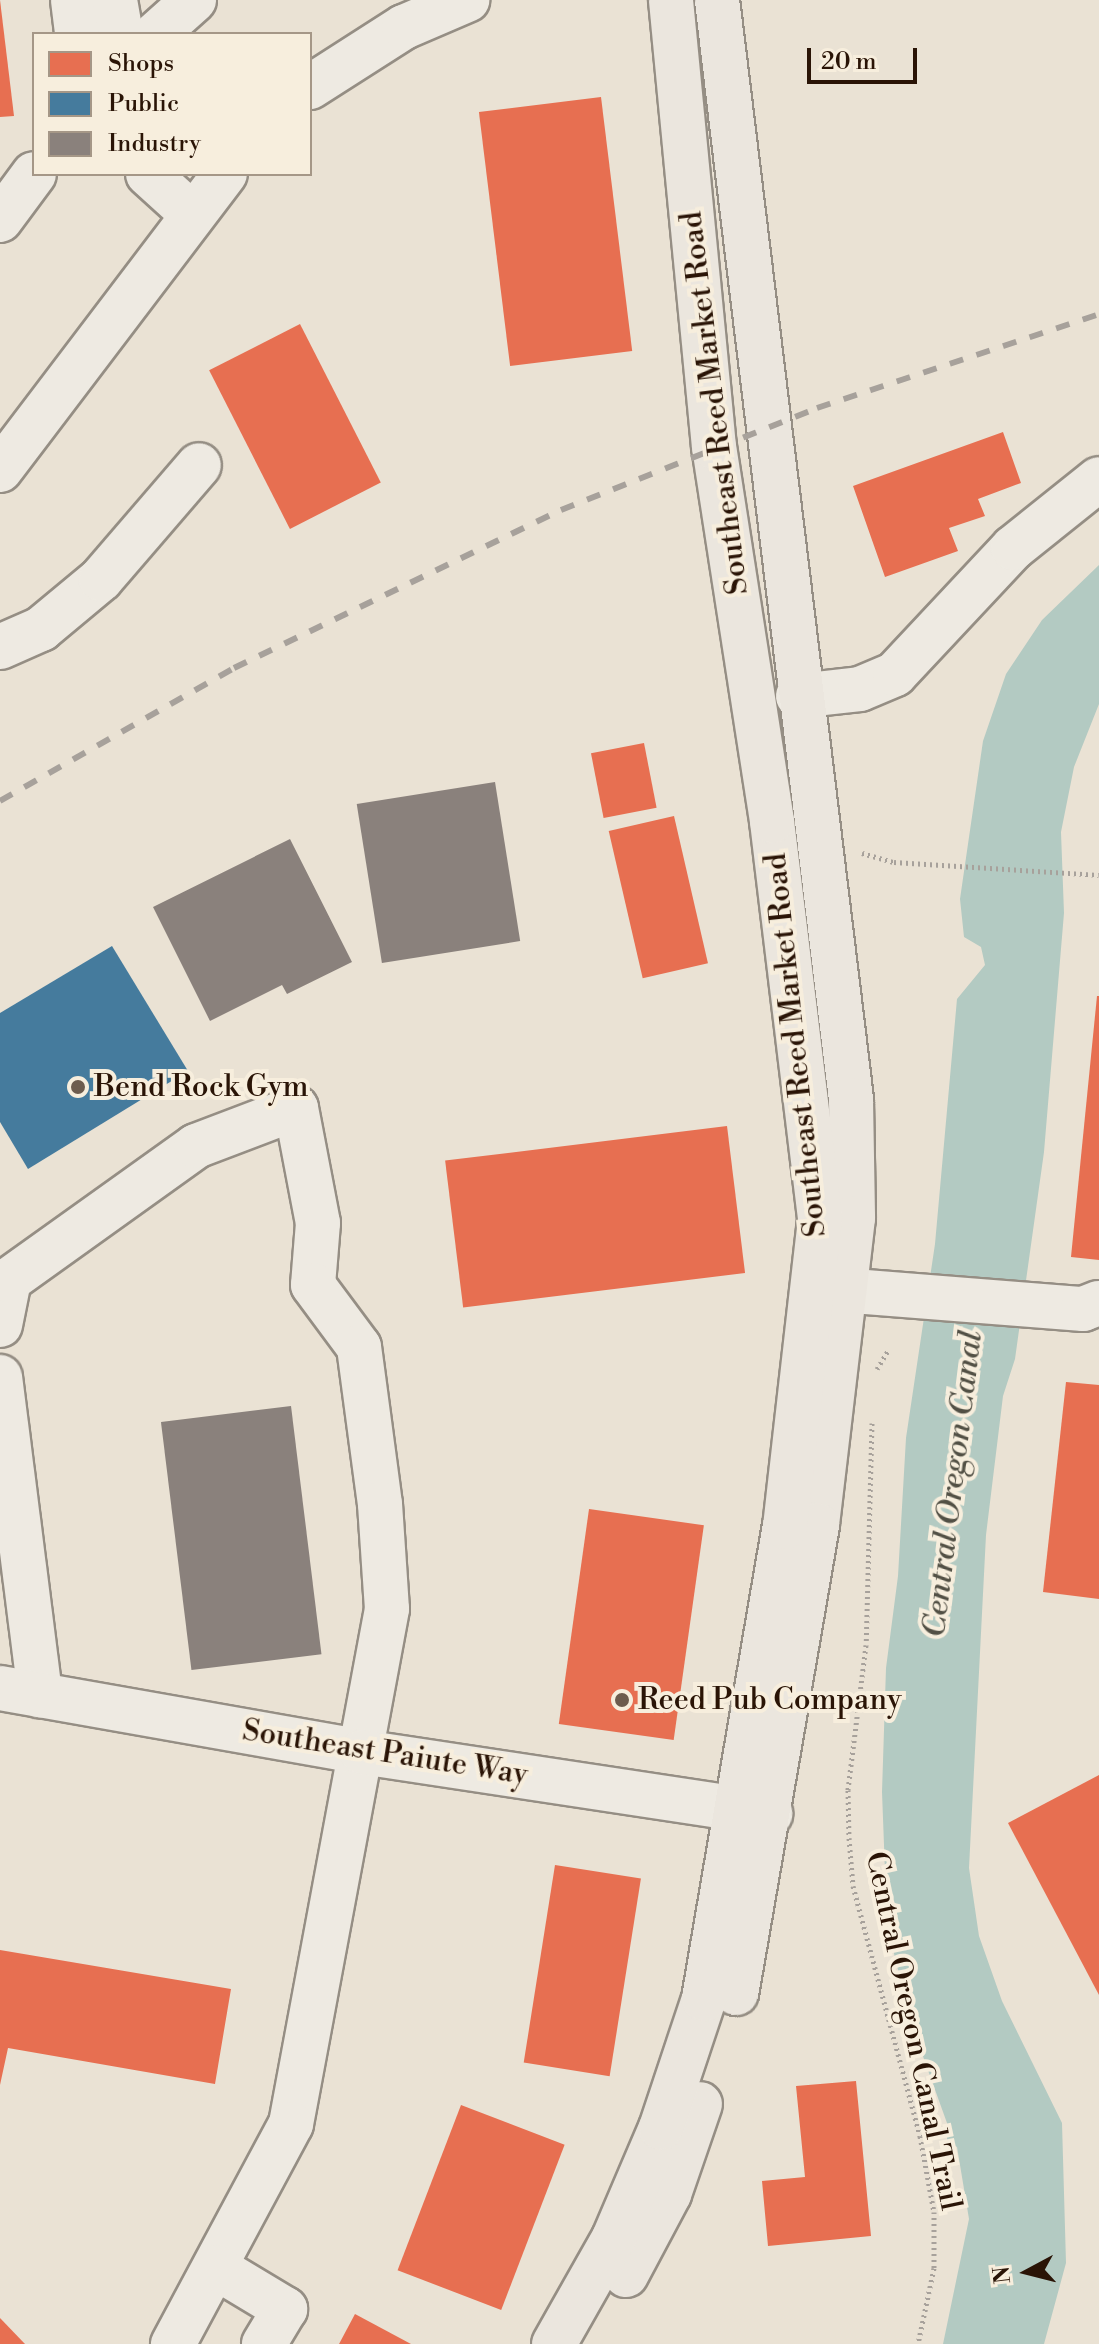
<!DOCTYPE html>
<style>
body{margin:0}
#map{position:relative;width:1099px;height:2344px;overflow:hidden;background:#eae2d4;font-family:"Libre Bodoni",serif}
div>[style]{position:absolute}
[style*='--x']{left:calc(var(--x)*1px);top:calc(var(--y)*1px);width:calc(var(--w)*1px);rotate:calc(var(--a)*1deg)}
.water>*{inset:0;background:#b3cac2}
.shops>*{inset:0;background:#e76f51;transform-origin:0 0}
.public>*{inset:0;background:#457b9d}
.industry>*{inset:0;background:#8a817c;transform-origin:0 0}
.path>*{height:5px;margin-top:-2.5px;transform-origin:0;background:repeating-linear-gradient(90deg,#a7a19b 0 2px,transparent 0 6px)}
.roads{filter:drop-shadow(2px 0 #958e84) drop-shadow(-2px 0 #958e84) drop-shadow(0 2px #958e84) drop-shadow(0 -2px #958e84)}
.minor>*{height:44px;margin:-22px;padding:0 22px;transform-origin:22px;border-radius:22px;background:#eeeae2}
.major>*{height:44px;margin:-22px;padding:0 22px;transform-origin:22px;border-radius:22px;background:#ebe6de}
.rail>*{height:6px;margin-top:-3px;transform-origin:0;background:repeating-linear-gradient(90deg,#a7a19b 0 14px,transparent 0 28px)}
.dots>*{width:22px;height:22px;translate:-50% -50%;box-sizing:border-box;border:4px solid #f7eedd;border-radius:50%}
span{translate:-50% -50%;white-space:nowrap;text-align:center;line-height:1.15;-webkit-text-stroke:8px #f7eedd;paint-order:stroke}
.street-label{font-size:30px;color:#2a1406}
.poi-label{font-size:30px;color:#2a1406}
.left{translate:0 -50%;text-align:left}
.water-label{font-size:32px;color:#525045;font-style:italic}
.legend{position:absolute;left:32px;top:32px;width:280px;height:144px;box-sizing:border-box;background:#f7eedd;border:2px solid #a59787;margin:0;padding:10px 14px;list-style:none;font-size:24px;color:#2a1406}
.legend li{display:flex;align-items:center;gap:16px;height:40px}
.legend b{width:40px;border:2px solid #a59787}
.north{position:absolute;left:987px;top:2232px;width:80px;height:80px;-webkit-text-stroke:6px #f7eedd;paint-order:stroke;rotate:263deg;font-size:22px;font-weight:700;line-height:32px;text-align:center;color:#2a1406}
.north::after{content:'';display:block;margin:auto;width:28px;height:36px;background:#2a1406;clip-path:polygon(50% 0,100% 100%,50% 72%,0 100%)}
.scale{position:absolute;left:807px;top:48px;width:110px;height:36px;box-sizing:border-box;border:4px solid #2a1406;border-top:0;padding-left:10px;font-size:24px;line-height:28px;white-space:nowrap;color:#2a1406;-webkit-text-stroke:6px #f7eedd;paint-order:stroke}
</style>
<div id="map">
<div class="water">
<i style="clip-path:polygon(1099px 565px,1099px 704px,1074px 767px,1061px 832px,1064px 913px,1044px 1152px,1015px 1359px,1003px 1396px,986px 1535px,969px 1868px,979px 1936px,1002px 2001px,1062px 2123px,1066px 2263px,1044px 2344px,943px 2344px,969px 2219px,957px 2147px,947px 2141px,947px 2123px,911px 2023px,887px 1925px,882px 1792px,886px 1668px,898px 1576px,906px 1438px,935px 1244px,957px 999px,985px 965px,981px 947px,964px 937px,960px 899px,983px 741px,1006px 674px,1042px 620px)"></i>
</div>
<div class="shops">
<i style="clip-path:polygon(0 0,14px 116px,0 117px)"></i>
<i style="left:601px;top:97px;width:256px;height:123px;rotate:83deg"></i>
<i style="left:300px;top:324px;width:178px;height:102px;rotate:63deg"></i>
<i style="clip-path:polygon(1003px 432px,1021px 483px,978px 499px,985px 516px,949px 528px,958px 551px,885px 577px,853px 486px)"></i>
<i style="left:644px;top:743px;width:66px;height:54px;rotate:79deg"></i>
<i style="left:674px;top:816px;width:151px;height:67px;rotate:77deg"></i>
<i style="clip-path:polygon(1097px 996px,1099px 996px,1099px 1260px,1071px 1257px)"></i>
<i style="left:727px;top:1126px;width:148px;height:284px;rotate:83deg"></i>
<i style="clip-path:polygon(1066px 1382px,1099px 1385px,1099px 1599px,1043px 1592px)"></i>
<i style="left:589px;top:1509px;width:116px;height:217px;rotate:8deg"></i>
<i style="clip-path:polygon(1099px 1775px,1099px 1995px,1008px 1823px)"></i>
<i style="left:555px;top:1865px;width:87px;height:200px;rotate:9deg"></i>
<i style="clip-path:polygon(0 1950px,231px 1989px,215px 2084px,8px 2048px,0 2085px)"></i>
<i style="clip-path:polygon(856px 2081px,871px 2236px,768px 2246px,762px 2181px,805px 2177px,796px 2086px)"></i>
<i style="left:461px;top:2105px;width:111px;height:177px;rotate:21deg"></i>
<i style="clip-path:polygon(355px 2314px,411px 2344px,339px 2344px)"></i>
<i style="clip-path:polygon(0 2318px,25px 2344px,0 2344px)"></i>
</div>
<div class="public">
<i style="clip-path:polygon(112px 946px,188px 1071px,28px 1169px,0 1122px,0 1013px)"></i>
</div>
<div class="industry">
<i style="left:495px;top:782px;width:161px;height:140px;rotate:81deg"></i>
<i style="clip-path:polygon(290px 839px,352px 962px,287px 994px,282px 985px,210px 1021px,153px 907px)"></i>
<i style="left:291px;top:1406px;width:250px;height:131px;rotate:83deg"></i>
</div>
<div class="path">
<i style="--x:862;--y:853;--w:33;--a:16"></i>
<i style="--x:894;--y:862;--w:205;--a:3.6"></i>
<i style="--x:877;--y:1369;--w:21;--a:-59"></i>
<i style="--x:872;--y:1423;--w:222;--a:91.5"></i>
<i style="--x:866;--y:1645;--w:146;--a:97.1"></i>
<i style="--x:848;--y:1790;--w:48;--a:88.8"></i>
<i style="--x:849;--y:1838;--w:48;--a:85.2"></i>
<i style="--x:853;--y:1886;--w:259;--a:75"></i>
<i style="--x:920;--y:2136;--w:77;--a:79.6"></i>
<i style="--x:934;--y:2212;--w:56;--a:90"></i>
<i style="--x:934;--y:2268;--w:78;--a:101.9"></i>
</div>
<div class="roads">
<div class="minor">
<i style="--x:73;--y:0;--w:34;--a:83"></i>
<i style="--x:115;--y:0;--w:35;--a:80"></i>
<i style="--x:156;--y:34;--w:51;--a:-41.8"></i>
<i style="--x:310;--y:87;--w:112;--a:-32.6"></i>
<i style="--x:404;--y:27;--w:69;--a:-23.2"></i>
<i style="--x:148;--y:174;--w:58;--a:42.2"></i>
<i style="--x:0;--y:220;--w:57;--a:-53.5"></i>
<i style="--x:0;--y:470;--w:372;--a:-52.8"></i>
<i style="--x:0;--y:647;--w:45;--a:-23.7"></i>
<i style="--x:41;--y:629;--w:78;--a:-39.8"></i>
<i style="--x:101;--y:579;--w:150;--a:-49.3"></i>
<i style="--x:798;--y:696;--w:62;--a:-6.4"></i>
<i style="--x:860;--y:689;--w:38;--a:-23"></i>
<i style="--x:895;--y:674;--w:173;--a:-46.9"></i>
<i style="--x:1013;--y:548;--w:110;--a:-38.7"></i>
<i style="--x:815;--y:1288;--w:269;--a:4.5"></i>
<i style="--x:1083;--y:1309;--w:17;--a:-21"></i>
<i style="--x:0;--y:1325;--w:46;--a:-78.7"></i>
<i style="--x:9;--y:1280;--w:230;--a:-35.6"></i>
<i style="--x:196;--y:1146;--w:107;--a:-20.8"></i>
<i style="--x:296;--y:1108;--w:117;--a:79.2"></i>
<i style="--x:318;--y:1223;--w:62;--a:94.6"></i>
<i style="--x:313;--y:1285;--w:77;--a:53.4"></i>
<i style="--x:359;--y:1347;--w:158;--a:82.4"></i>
<i style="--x:380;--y:1504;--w:105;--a:86.2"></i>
<i style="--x:387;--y:1609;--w:524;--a:100.56"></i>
<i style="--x:291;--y:2124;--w:250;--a:118.2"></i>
<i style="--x:0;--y:1377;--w:321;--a:82.8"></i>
<i style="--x:0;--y:1688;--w:368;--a:10"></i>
<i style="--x:362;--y:1752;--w:413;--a:8.6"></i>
<i style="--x:215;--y:2267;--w:82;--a:31"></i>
<i style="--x:285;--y:2309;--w:41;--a:121"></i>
</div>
<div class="major">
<i style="--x:717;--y:0;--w:1108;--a:83.05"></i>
<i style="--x:851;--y:1100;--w:118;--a:89"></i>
<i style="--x:853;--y:1218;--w:309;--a:96.7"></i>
<i style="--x:817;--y:1525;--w:475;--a:99.8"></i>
<i style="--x:626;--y:2275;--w:92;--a:-62"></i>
<i style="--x:669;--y:2194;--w:95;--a:-71"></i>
<i style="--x:554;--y:2344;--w:122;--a:-60.5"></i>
<i style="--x:614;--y:2238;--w:120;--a:-66.9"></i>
<i style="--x:661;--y:2128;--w:136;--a:-71.6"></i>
<i style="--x:704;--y:1999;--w:479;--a:-80.3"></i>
<i style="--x:785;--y:1527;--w:311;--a:-83.5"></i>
<i style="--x:820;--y:1218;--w:400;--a:-96.9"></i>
<i style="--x:772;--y:821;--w:378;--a:-98.8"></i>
<i style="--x:714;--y:447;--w:449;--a:-95.5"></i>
</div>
</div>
<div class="rail">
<i style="--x:0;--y:801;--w:269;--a:-29.6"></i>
<i style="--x:234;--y:668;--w:363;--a:-25.8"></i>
<i style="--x:561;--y:510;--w:276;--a:-21.7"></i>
<i style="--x:817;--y:408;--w:297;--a:-18.4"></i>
</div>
<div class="dots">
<i style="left:78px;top:1087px;background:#6d5c4e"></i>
<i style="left:622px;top:1700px;background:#6d5c4e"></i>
</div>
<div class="street-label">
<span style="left:715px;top:403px;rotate:-97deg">Southeast Reed Market Road</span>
<span style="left:796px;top:1045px;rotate:-96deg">Southeast Reed Market Road</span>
<span style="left:385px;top:1753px;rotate:9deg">Southeast Paiute Way</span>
<span style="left:913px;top:2031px;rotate:78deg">Central Oregon Canal Trail</span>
</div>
<div class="poi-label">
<span class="left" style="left:94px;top:1087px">Bend Rock Gym</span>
<span class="left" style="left:638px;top:1700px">Reed Pub Company</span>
</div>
<div class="water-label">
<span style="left:953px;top:1484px;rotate:-83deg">Central Oregon Canal</span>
</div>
<ul class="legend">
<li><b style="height:22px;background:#e76f51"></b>Shops</li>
<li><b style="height:22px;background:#457b9d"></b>Public</li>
<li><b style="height:22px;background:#8a817c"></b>Industry</li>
</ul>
<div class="north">N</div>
<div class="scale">20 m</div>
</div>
